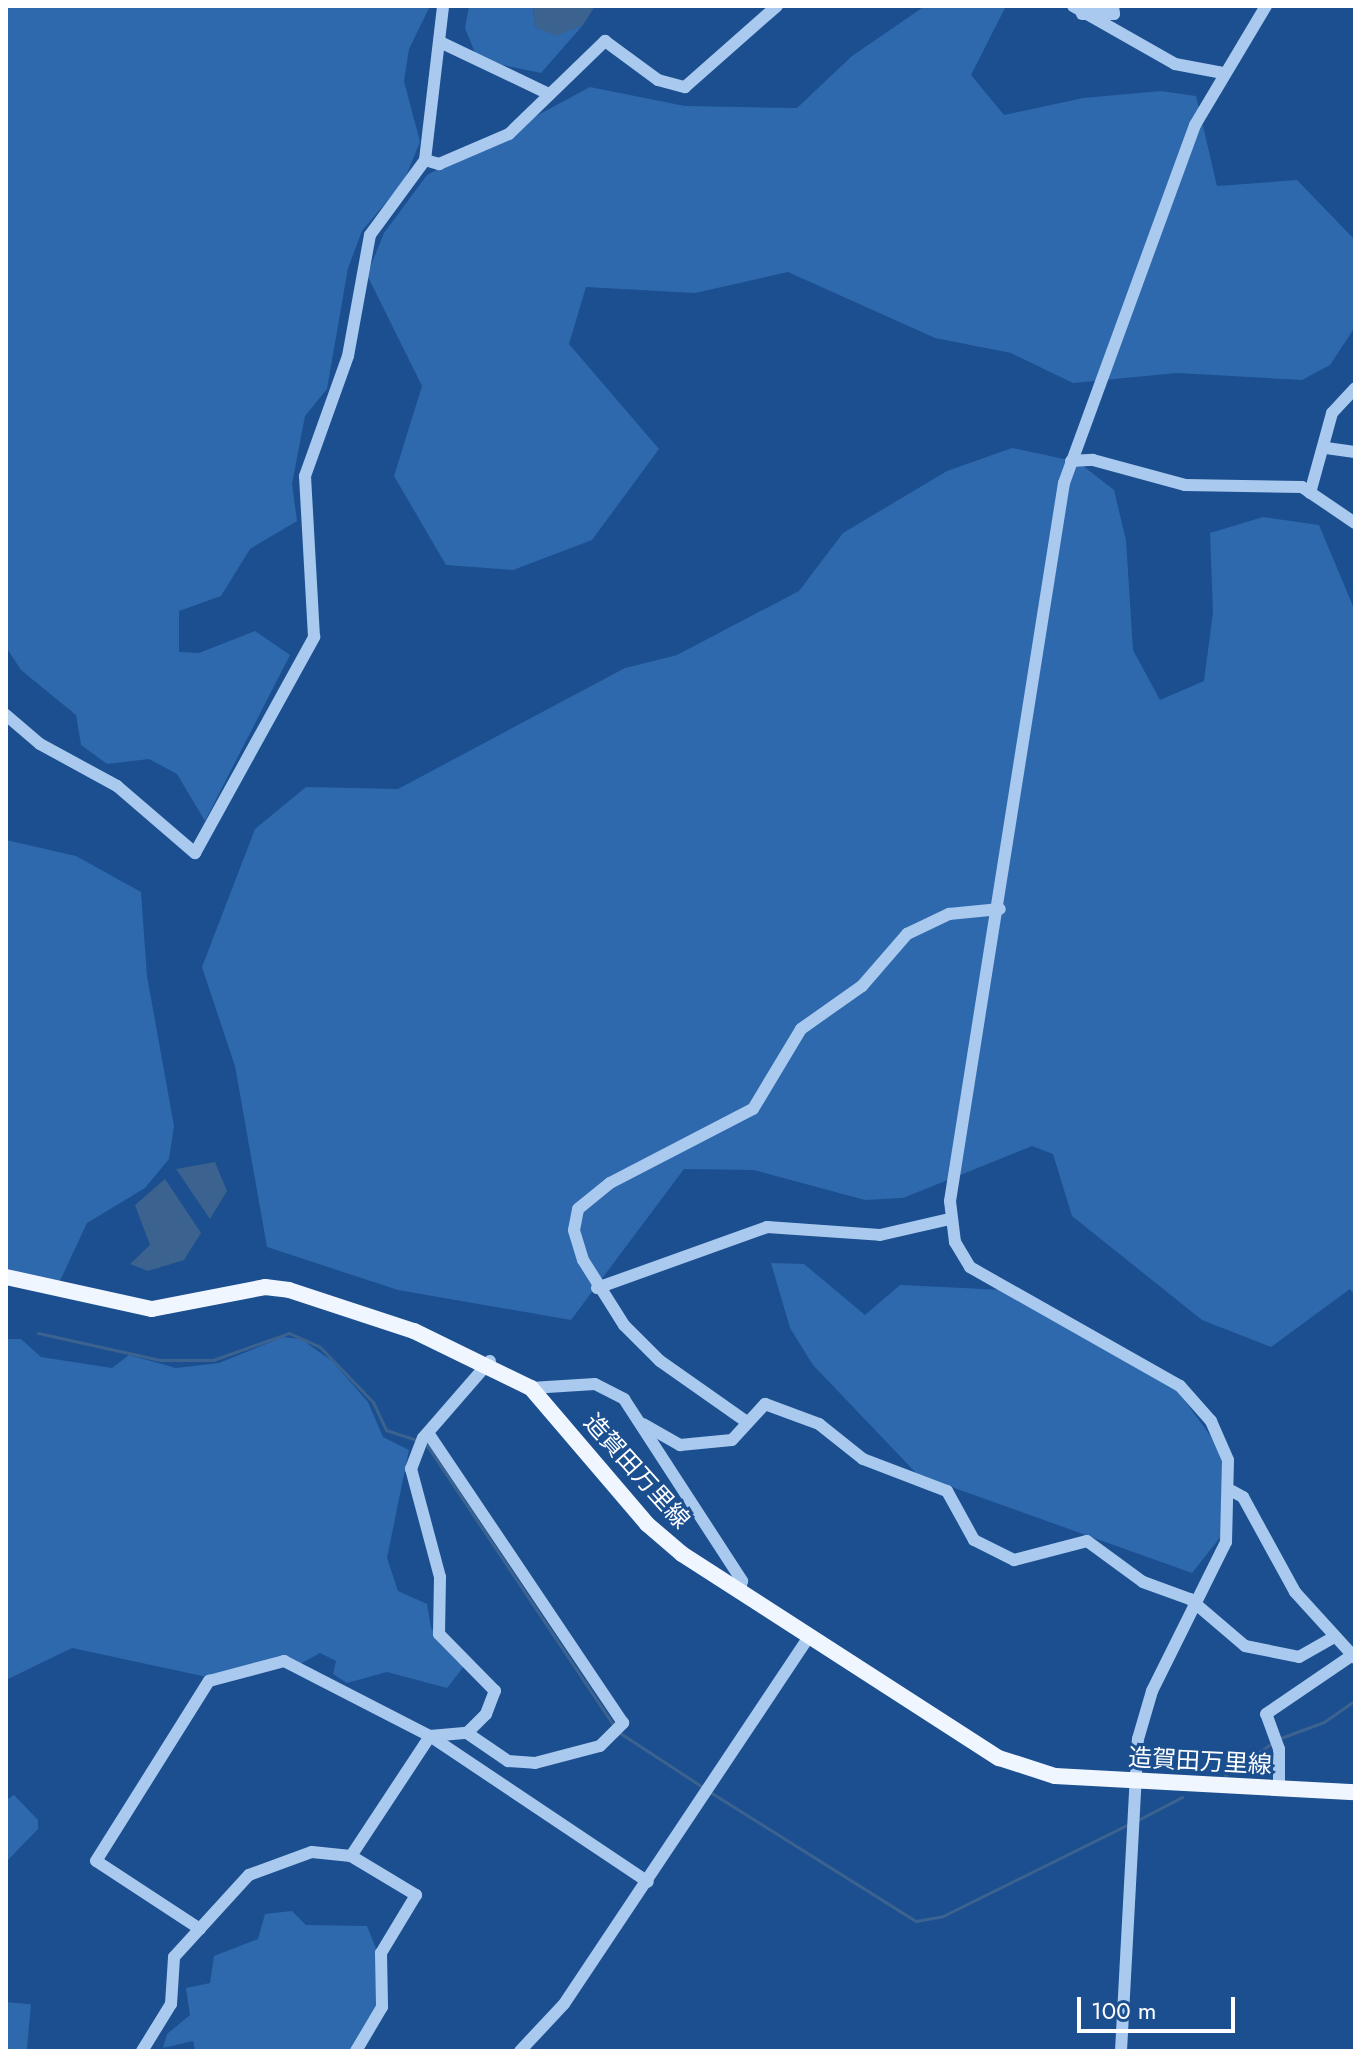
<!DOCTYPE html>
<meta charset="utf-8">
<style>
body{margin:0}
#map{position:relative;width:1361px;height:2057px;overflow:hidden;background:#1b4f8f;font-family:Jost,"Noto Sans JP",sans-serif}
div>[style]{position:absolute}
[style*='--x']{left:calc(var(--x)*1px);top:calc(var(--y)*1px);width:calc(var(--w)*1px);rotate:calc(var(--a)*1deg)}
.green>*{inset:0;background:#2e69ad;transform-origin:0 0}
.water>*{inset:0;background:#3c6290}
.stream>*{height:3px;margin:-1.5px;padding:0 1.5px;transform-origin:1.5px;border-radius:1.5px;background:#3c6290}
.minor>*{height:12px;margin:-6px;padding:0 6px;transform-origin:6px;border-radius:6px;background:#a9c9ee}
.major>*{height:16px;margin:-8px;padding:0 8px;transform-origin:8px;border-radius:8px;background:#f0f6ff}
span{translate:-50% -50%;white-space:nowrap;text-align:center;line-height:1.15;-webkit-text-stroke:6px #1b4f8f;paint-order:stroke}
.street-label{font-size:24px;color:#fff}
.frame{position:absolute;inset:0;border:8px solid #fff;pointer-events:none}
.scale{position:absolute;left:1077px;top:1997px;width:158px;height:36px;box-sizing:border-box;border:4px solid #fff;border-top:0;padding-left:10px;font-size:24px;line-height:28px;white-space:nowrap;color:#fff;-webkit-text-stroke:6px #1b4f8f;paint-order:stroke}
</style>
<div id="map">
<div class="green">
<i style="clip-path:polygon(6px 6px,430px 6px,409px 49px,404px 81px,420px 142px,404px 181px,362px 231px,348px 268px,327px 389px,305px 416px,292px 484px,297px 521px,250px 549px,221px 596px,179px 611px,179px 652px,199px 653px,255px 631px,290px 655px,205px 821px,177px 774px,149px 759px,107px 764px,81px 745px,76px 715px,21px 670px,6px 647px)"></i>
<i style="clip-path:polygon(469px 6px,533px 6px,535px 27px,556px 35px,583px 25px,541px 73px,478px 60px,465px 28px)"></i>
<i style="clip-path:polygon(925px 6px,1006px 6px,971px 75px,1004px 115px,1083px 98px,1161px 91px,1196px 96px,1217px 186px,1297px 180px,1355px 240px,1355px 327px,1330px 365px,1302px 380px,1177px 373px,1073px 383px,1011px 353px,935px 338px,788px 272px,695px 293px,586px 287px,569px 344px,659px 449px,592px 540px,513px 570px,446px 565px,394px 476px,422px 386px,367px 275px,384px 233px,427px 175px,590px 87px,685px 106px,797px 108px,852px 56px)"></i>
<i style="clip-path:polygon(1012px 448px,1078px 462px,1114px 490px,1126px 540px,1133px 650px,1160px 700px,1204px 681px,1213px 612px,1210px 533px,1263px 517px,1319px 525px,1355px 611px,1355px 1296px,1350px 1289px,1271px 1347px,1202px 1320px,1072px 1216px,1053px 1154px,1032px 1146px,903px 1198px,865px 1200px,754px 1170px,684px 1169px,571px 1320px,398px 1290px,267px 1247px,235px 1066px,202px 967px,255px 829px,306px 787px,398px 789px,625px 668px,677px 655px,799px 591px,843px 533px,947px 471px)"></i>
<i style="clip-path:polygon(6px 840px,76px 856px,141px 892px,147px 976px,174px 1126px,169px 1159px,145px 1188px,87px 1223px,59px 1283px,6px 1273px)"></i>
<i style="clip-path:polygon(771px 1263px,804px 1264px,865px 1315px,900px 1285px,1004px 1290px,1169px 1379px,1228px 1460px,1230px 1525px,1192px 1573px,918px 1475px,813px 1365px,790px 1328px)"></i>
<i style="clip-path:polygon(283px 1337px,301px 1339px,332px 1361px,368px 1402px,383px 1437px,409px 1450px,387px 1558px,398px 1591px,427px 1604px,431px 1628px,465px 1665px,447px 1688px,387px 1672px,347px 1683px,333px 1674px,336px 1661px,320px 1653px,300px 1664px,207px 1677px,72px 1648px,6px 1680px,6px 1339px,21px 1339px,41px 1357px,112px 1368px,129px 1355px,176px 1368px,219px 1363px)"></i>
<i style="clip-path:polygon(14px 1795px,38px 1820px,38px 1829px,6px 1862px,6px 1800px)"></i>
<i style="clip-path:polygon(292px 1911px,306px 1925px,367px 1926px,377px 1951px,379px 2005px,354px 2051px,195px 2051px,193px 2041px,163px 2048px,167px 2034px,190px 2015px,186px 1988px,210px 1983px,214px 1956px,258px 1939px,265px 1914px)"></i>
<i style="left:6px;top:2002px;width:25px;height:49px;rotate:5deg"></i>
</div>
<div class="water">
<i style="clip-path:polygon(533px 6px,595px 6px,583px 25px,556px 36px,535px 27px)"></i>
<i style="clip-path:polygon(215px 1162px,227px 1191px,210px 1219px,176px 1169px)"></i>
<i style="clip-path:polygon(165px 1179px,201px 1233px,184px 1260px,148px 1271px,130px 1264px,150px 1245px,135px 1205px)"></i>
</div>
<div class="stream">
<i style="--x:38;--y:1333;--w:125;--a:12.5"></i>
<i style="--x:160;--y:1360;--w:53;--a:0"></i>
<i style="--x:213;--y:1360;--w:81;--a:-19.6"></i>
<i style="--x:289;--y:1333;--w:34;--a:24"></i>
<i style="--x:320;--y:1347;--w:76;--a:46.1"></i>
<i style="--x:373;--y:1402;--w:31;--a:65"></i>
<i style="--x:386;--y:1430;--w:35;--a:18"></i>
<i style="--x:426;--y:1444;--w:340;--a:56.3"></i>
<i style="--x:620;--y:1733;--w:100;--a:33.2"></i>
<i style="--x:1278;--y:1739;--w:49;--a:-20.3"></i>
<i style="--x:1324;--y:1722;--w:38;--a:-35"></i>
<i style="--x:1225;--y:1775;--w:57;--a:-34.2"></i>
<i style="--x:710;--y:1792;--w:243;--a:32.1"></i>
<i style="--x:916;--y:1921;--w:27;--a:-10"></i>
<i style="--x:943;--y:1916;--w:210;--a:-26.3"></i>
<i style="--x:1138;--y:1820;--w:50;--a:-27.6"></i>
</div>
<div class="minor">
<i style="--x:1073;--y:6;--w:117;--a:29.6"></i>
<i style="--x:1175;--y:64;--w:49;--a:10.6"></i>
<i style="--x:1082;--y:14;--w:32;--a:0"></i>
<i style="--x:1114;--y:14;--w:8;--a:-97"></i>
<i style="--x:440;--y:42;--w:121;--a:25.5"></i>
<i style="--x:425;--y:160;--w:15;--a:16"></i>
<i style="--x:439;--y:164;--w:76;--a:-23.2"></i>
<i style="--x:509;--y:134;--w:134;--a:-44.1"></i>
<i style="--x:605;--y:41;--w:66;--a:36.3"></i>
<i style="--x:658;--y:80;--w:28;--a:15"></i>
<i style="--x:685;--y:87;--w:123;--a:-41.4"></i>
<i style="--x:1326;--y:448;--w:29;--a:8"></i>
<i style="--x:1071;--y:461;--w:22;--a:-3"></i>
<i style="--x:1093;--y:460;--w:95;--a:15.2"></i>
<i style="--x:1185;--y:485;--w:117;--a:1"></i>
<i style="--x:1302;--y:487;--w:64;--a:34.2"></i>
<i style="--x:1310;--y:493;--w:83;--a:-74.6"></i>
<i style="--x:1332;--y:413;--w:34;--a:-47"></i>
<i style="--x:6;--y:715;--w:45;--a:40.5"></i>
<i style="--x:40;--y:744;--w:88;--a:28.6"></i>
<i style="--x:117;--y:786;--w:103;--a:40.7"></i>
<i style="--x:195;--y:853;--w:247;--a:-61.1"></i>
<i style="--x:314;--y:637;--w:161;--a:-93.2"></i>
<i style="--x:305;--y:476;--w:127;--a:-70.3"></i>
<i style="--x:348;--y:356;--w:123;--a:-79.7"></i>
<i style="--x:370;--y:235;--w:93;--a:-53.7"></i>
<i style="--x:425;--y:160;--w:155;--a:-83.3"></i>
<i style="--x:597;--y:1288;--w:181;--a:-19.7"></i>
<i style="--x:767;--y:1227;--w:113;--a:4"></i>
<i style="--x:880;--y:1235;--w:72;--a:-12.9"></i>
<i style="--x:531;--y:1388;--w:64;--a:-3.6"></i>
<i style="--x:595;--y:1384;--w:33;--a:27"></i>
<i style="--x:624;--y:1399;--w:217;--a:57"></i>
<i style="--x:742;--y:1581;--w:12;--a:104"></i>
<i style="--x:744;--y:1420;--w:103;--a:-144.9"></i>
<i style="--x:660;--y:1361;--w:51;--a:-135"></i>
<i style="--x:624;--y:1325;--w:77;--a:-122.2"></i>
<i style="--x:583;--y:1260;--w:31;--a:-107"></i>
<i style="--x:574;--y:1230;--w:21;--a:-79"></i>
<i style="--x:578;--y:1209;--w:41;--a:-39.1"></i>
<i style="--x:610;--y:1183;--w:161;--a:-27.4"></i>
<i style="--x:753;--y:1109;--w:93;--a:-59"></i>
<i style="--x:801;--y:1029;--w:75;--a:-35.2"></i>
<i style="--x:862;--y:986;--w:69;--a:-49.1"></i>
<i style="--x:907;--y:934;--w:47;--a:-25.5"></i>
<i style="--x:949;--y:914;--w:51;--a:-5.6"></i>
<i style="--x:643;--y:1424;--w:43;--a:29.6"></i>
<i style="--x:680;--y:1445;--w:52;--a:-5.5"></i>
<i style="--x:732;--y:1440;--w:49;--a:-47.5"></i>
<i style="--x:765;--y:1404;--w:58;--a:20.3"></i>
<i style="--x:819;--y:1424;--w:56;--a:38.5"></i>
<i style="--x:863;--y:1459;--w:90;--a:20.9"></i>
<i style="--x:947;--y:1491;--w:56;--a:61.1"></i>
<i style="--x:974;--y:1540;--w:45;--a:26.6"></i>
<i style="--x:1014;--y:1560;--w:75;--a:-14.6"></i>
<i style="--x:1087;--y:1541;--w:69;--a:36.2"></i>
<i style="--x:1143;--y:1582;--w:50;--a:19.9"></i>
<i style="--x:1190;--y:1599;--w:72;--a:40.5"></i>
<i style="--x:1245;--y:1646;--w:55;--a:11.5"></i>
<i style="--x:1299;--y:1657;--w:40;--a:-29.7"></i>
<i style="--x:1232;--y:1491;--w:13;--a:29"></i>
<i style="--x:1243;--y:1497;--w:108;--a:61.3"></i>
<i style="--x:1295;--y:1592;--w:89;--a:47.7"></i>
<i style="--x:467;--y:1733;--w:27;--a:-45"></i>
<i style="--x:486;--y:1714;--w:25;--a:-69"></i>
<i style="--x:495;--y:1691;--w:80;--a:-134.5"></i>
<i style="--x:439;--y:1634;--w:57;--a:-89"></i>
<i style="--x:440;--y:1577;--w:112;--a:-105"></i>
<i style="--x:411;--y:1469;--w:33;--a:-69"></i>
<i style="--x:423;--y:1438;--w:102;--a:-49"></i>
<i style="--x:1279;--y:1789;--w:40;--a:-90"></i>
<i style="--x:1279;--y:1749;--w:37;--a:-110"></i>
<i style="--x:1266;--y:1714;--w:103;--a:-34.3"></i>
<i style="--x:351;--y:1856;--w:144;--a:-56.6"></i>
<i style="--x:430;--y:1736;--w:37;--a:-5"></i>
<i style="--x:467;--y:1733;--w:50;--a:34.3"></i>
<i style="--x:508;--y:1761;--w:27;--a:4"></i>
<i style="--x:535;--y:1763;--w:67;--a:-14.7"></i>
<i style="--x:600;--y:1746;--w:33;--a:-45"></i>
<i style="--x:623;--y:1723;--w:349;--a:-123.9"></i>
<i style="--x:200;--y:1929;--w:124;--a:-146.8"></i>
<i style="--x:96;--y:1861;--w:213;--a:-57.9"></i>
<i style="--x:209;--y:1681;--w:78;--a:-14.9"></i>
<i style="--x:284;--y:1661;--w:164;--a:27.2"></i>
<i style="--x:430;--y:1736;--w:262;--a:33.8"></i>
<i style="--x:142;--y:2051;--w:55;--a:-58.3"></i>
<i style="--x:171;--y:2004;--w:47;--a:-86.3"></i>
<i style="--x:174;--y:1957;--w:111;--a:-47.6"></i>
<i style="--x:249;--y:1875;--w:67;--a:-20.1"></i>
<i style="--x:312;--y:1852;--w:39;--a:6"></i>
<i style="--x:351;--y:1856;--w:76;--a:31"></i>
<i style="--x:416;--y:1895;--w:68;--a:121.1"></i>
<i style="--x:381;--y:1953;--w:54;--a:88.9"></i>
<i style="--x:382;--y:2007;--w:51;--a:120.6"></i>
<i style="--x:520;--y:2051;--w:64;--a:-46.9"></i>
<i style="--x:564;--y:2004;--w:442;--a:-56.3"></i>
<i style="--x:1121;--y:2051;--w:312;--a:-86.9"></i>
<i style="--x:1138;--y:1739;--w:50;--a:-73.7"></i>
<i style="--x:1152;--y:1691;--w:166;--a:-63.6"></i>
<i style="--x:1226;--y:1542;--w:82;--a:-88.6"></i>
<i style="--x:1228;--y:1460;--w:43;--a:-113.6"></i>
<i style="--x:1211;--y:1421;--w:47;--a:-131.5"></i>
<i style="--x:1180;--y:1386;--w:241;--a:-150.5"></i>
<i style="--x:970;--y:1267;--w:29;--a:-121"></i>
<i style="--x:955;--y:1242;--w:41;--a:-97"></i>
<i style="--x:950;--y:1201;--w:727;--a:-80.98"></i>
<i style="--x:1064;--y:483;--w:381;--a:-69.9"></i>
<i style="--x:1195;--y:125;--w:139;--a:-59.2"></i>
</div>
<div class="major">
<i style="--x:6;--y:1277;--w:149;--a:12.4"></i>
<i style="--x:152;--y:1309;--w:115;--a:-11"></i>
<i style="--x:265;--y:1287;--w:24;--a:7"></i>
<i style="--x:289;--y:1290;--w:132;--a:18.2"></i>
<i style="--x:414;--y:1331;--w:130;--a:26"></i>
<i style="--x:531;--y:1388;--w:179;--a:49.5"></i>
<i style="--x:647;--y:1524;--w:46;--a:40.6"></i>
<i style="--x:682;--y:1554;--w:377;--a:32.8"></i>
<i style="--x:999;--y:1758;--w:59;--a:17.8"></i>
<i style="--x:1055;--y:1776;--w:300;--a:3.1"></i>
</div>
<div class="street-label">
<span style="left:637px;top:1471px;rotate:48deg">造賀田万里線</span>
<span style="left:1200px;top:1761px;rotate:3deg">造賀田万里線</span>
</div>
<div class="frame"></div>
<div class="scale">100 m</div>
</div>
